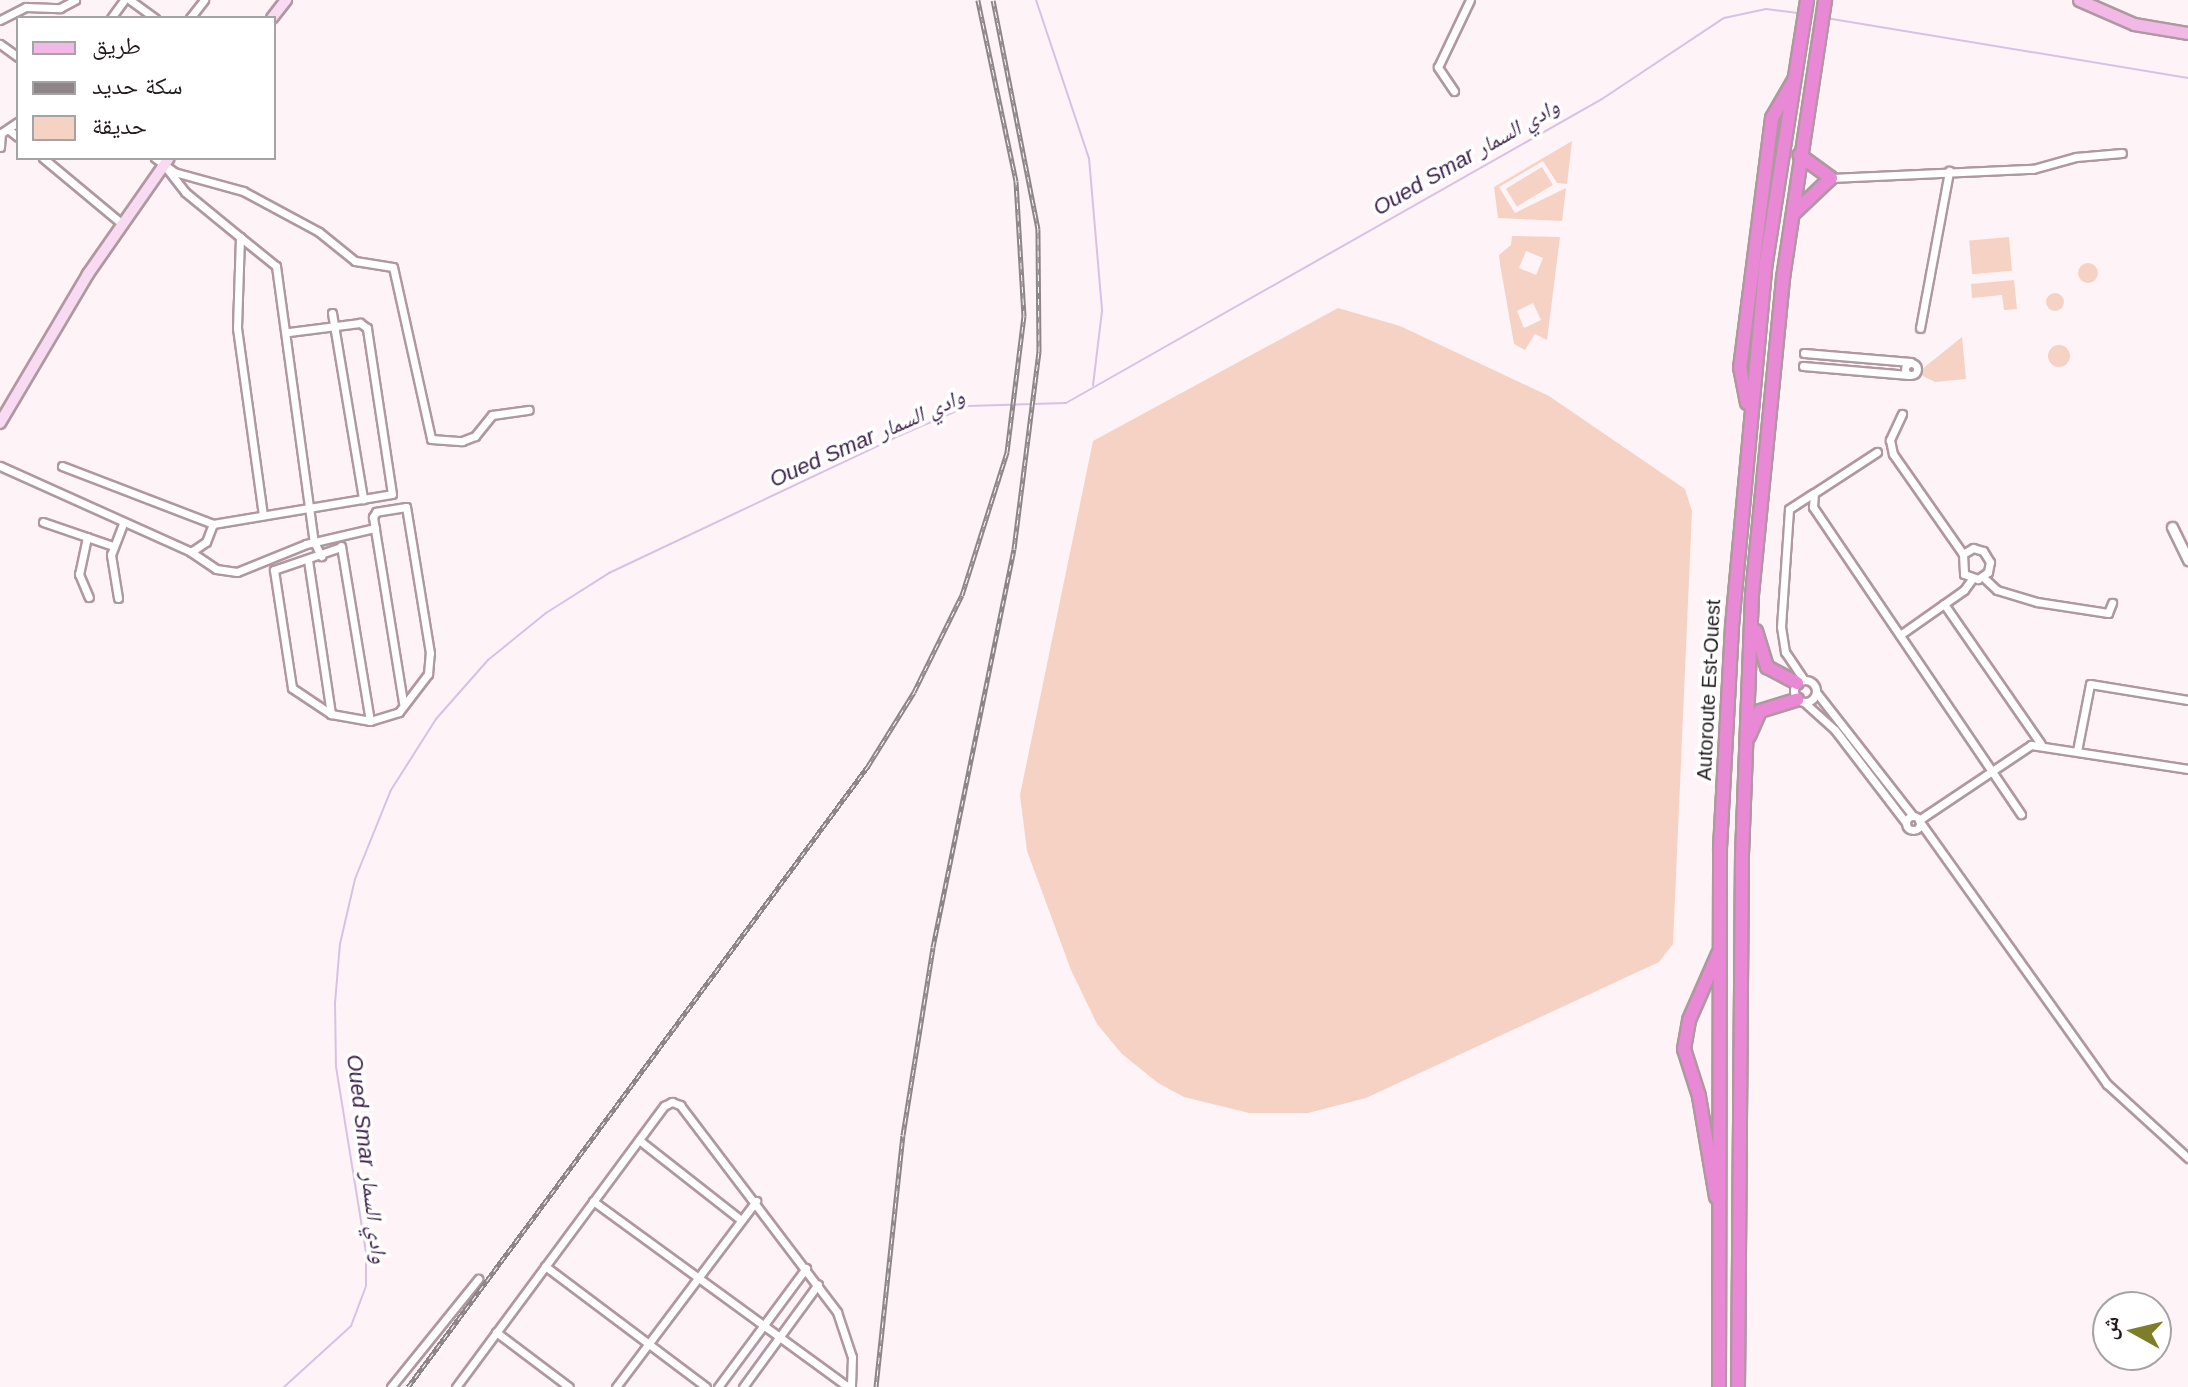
<!DOCTYPE html>
<meta charset="utf-8">
<style>
body{margin:0}
#map{position:relative;width:2188px;height:1387px;overflow:hidden;background:#fef4f7;font-family:Arial,"Noto Naskh Arabic",sans-serif}
div>[style]{position:absolute}
[style*='--x']{left:calc(var(--x)*1px);top:calc(var(--y)*1px);width:calc(var(--w)*1px);rotate:calc(var(--a)*1deg)}
.green>*{inset:0;background:#f6d2c4;transform-origin:0 0}
.round{border-radius:50%}
.stream>*{height:2px;margin:-1px;padding:0 1px;transform-origin:1px;border-radius:1px;background:#d7c2e4}
.roads{filter:drop-shadow(2px 0 #af989f) drop-shadow(-2px 0 #af989f) drop-shadow(0 2px #af989f) drop-shadow(0 -2px #af989f)}
.minor>*{height:7px;margin:-3.5px;padding:0 3.5px;transform-origin:3.5px;border-radius:3.5px;background:#fff}
.minor>.ring{margin:-3.5px;padding:0;box-sizing:content-box;background:none;border:7px solid #fff;border-radius:50%}
.tertiary>*{height:9px;margin:-4.5px;padding:0 4.5px;transform-origin:4.5px;border-radius:4.5px;background:#fff}
.secondary>*{height:10px;margin:-5px;padding:0 5px;transform-origin:5px;border-radius:5px;background:#f8dbf2}
.primary>*{height:11px;margin:-5.5px;padding:0 5.5px;transform-origin:5.5px;border-radius:5.5px;background:#f2b8e6}
.motorway>*{height:12px;margin:-6px;padding:0 6px;transform-origin:6px;border-radius:6px;background:#e988d5}
.rail>*{height:5px;margin-top:-2.5px;transform-origin:0;background:repeating-linear-gradient(90deg,#fff 0 6px,#8e8588 0 12px);box-sizing:border-box;border-block:2px solid #8e8588}
span{translate:-50% -50%;white-space:nowrap;text-align:center;line-height:1.15;-webkit-text-stroke:7px #fff;paint-order:stroke}
.street-label{font-size:20px;color:#21191b}
.water-label{font-size:22px;color:#3b1f4a;font-style:italic}
.legend{position:absolute;left:16px;top:16px;width:260px;height:144px;box-sizing:border-box;background:#fff;border:2px solid #a6a3a4;margin:0;padding:10px 14px;list-style:none;font-size:24px;color:#21191b}
.legend li{display:flex;align-items:center;gap:16px;height:40px}
.legend b{width:40px;border:2px solid #a6a3a4}
.north{position:absolute;left:2092px;top:1291px;width:80px;height:80px;box-sizing:border-box;background:#fff;border:2px solid #a6a3a4;border-radius:50%;rotate:278deg;font-size:22px;font-weight:700;line-height:32px;text-align:center;color:#21191b}
.north::after{content:'';display:block;margin:auto;width:28px;height:36px;background:#7d7e27;clip-path:polygon(50% 0,100% 100%,50% 72%,0 100%)}
</style>
<div id="map">
<div class="green">
<i style="clip-path:polygon(1572px 141px,1567px 184px,1557px 183px,1543px 161px,1499px 187px,1515px 213px,1566px 188px,1562px 221px,1498px 218px,1494px 187px)"></i>
<i style="left:1542px;top:167px;width:21px;height:42px;rotate:59deg"></i>
<i style="clip-path:polygon(evenodd,1512px 236px,1560px 237px,1547px 340px,1535px 334px,1525px 350px,1514px 344px,1500px 264px,1499px 255px,1511px 245px,1512px 236px,1526px 251px,1543px 258px,1536px 275px,1519px 268px,1526px 251px,1512px 236px,1533px 303px,1541px 320px,1524px 328px,1517px 311px,1533px 303px)"></i>
<i style="left:2009px;top:237px;width:34px;height:40px;rotate:85deg"></i>
<i class="round" style="left:2078px;top:263px;width:20px;height:20px"></i>
<i style="clip-path:polygon(2014px 280px,2017px 309px,2004px 310px,2002px 295px,1972px 298px,1971px 284px)"></i>
<i class="round" style="left:2046px;top:293px;width:18px;height:18px"></i>
<i style="clip-path:polygon(1338px 308px,1400px 326px,1549px 396px,1685px 489px,1692px 511px,1673px 944px,1659px 962px,1366px 1098px,1308px 1113px,1249px 1113px,1184px 1097px,1158px 1083px,1122px 1054px,1097px 1024px,1071px 970px,1027px 851px,1020px 795px,1093px 441px)"></i>
<i style="clip-path:polygon(1962px 337px,1966px 379px,1935px 382px,1923px 376px,1921px 370px)"></i>
<i class="round" style="left:2048px;top:345px;width:22px;height:22px"></i>
</div>
<div class="stream">
<i style="--x:1036;--y:0;--w:167;--a:71.5"></i>
<i style="--x:1089;--y:158;--w:154;--a:85.1"></i>
<i style="--x:1102;--y:311;--w:75;--a:96.9"></i>
<i style="--x:1826;--y:18;--w:367;--a:9.4"></i>
<i style="--x:284;--y:1387;--w:91;--a:-42.3"></i>
<i style="--x:351;--y:1326;--w:43;--a:-69.4"></i>
<i style="--x:366;--y:1286;--w:34;--a:-90"></i>
<i style="--x:366;--y:1252;--w:187;--a:-99.2"></i>
<i style="--x:336;--y:1067;--w:64;--a:-90.9"></i>
<i style="--x:335;--y:1003;--w:59;--a:-85.2"></i>
<i style="--x:340;--y:944;--w:67;--a:-77"></i>
<i style="--x:355;--y:879;--w:96;--a:-68"></i>
<i style="--x:391;--y:790;--w:84;--a:-57.6"></i>
<i style="--x:436;--y:719;--w:79;--a:-48.6"></i>
<i style="--x:488;--y:660;--w:75;--a:-39"></i>
<i style="--x:546;--y:613;--w:75;--a:-32.4"></i>
<i style="--x:609;--y:573;--w:315;--a:-25.3"></i>
<i style="--x:894;--y:438;--w:81;--a:-23.4"></i>
<i style="--x:968;--y:406;--w:98;--a:-1.8"></i>
<i style="--x:1066;--y:403;--w:616;--a:-29.56"></i>
<i style="--x:1602;--y:99;--w:146;--a:-33.6"></i>
<i style="--x:1724;--y:18;--w:43;--a:-12.1"></i>
<i style="--x:1766;--y:9;--w:34;--a:7"></i>
</div>
<div class="roads">
<div class="minor">
<i style="--x:130;--y:0;--w:31;--a:36"></i>
<i style="--x:111;--y:18;--w:22;--a:-54"></i>
<i style="--x:190;--y:18;--w:23;--a:-52"></i>
<i style="--x:0;--y:20;--w:29;--a:-27"></i>
<i style="--x:26;--y:7;--w:34;--a:2"></i>
<i style="--x:60;--y:8;--w:17;--a:-28"></i>
<i style="--x:0;--y:44;--w:22;--a:36"></i>
<i style="--x:1454;--y:91;--w:29;--a:-124"></i>
<i style="--x:1438;--y:67;--w:74;--a:-64.5"></i>
<i style="--x:9;--y:130;--w:11;--a:38"></i>
<i style="--x:0;--y:134;--w:22;--a:-34"></i>
<i style="--x:0;--y:147;--w:14;--a:-86"></i>
<i style="--x:43;--y:158;--w:102;--a:39.8"></i>
<i style="--x:155;--y:158;--w:24;--a:36"></i>
<i style="--x:174;--y:172;--w:72;--a:15.4"></i>
<i style="--x:243;--y:191;--w:86;--a:28.3"></i>
<i style="--x:319;--y:232;--w:46;--a:38.9"></i>
<i style="--x:355;--y:261;--w:38;--a:9"></i>
<i style="--x:393;--y:267;--w:176;--a:77.5"></i>
<i style="--x:431;--y:439;--w:31;--a:4"></i>
<i style="--x:462;--y:441;--w:14;--a:-21"></i>
<i style="--x:475;--y:436;--w:27;--a:-51"></i>
<i style="--x:492;--y:415;--w:37;--a:-8"></i>
<i style="--x:168;--y:170;--w:28;--a:52"></i>
<i style="--x:185;--y:192;--w:71;--a:39.3"></i>
<i style="--x:240;--y:237;--w:91;--a:91.9"></i>
<i style="--x:237;--y:328;--w:189;--a:82.1"></i>
<i style="--x:1831;--y:178;--w:202;--a:-2.6"></i>
<i style="--x:2033;--y:169;--w:45;--a:-15.6"></i>
<i style="--x:2076;--y:157;--w:46;--a:-5"></i>
<i style="--x:240;--y:237;--w:46;--a:38.9"></i>
<i style="--x:276;--y:266;--w:279;--a:82.2"></i>
<i style="--x:314;--y:542;--w:16;--a:63"></i>
<i style="--x:332;--y:313;--w:189;--a:80.5"></i>
<i style="--x:1920;--y:328;--w:160;--a:-79.5"></i>
<i style="--x:1804;--y:353;--w:107;--a:4.8"></i>
<i class="ring" style="left:1905px;top:363px;width:5px;height:5px"></i>
<i style="--x:1803;--y:366;--w:106;--a:4.9"></i>
<i style="--x:1902;--y:414;--w:29;--a:115"></i>
<i style="--x:1890;--y:440;--w:14;--a:78"></i>
<i style="--x:1893;--y:454;--w:122;--a:55"></i>
<i style="--x:1963;--y:554;--w:20;--a:87"></i>
<i style="--x:1964;--y:574;--w:15;--a:20"></i>
<i style="--x:1978;--y:579;--w:12;--a:-35"></i>
<i style="--x:1988;--y:572;--w:10;--a:-79"></i>
<i style="--x:1990;--y:562;--w:13;--a:-122"></i>
<i style="--x:1983;--y:551;--w:10;--a:-163"></i>
<i style="--x:1973;--y:548;--w:12;--a:149"></i>
<i style="--x:1877;--y:452;--w:75;--a:146.9"></i>
<i style="--x:1814;--y:493;--w:14;--a:94"></i>
<i style="--x:1813;--y:507;--w:371;--a:55.9"></i>
<i style="--x:0;--y:466;--w:209;--a:24.2"></i>
<i style="--x:191;--y:552;--w:18;--a:-34"></i>
<i style="--x:206;--y:542;--w:19;--a:-69"></i>
<i style="--x:62;--y:466;--w:162;--a:21"></i>
<i style="--x:213;--y:524;--w:181;--a:-9.5"></i>
<i style="--x:392;--y:494;--w:168;--a:-98.6"></i>
<i style="--x:367;--y:328;--w:9;--a:-144"></i>
<i style="--x:360;--y:323;--w:72;--a:172.8"></i>
<i style="--x:43;--y:522;--w:74;--a:18.9"></i>
<i style="--x:87;--y:537;--w:38;--a:102"></i>
<i style="--x:79;--y:574;--w:25;--a:67"></i>
<i style="--x:341;--y:546;--w:177;--a:80.6"></i>
<i style="--x:341;--y:547;--w:71;--a:161.1"></i>
<i style="--x:274;--y:570;--w:119;--a:81.3"></i>
<i style="--x:292;--y:688;--w:47;--a:33.7"></i>
<i style="--x:331;--y:714;--w:40;--a:10"></i>
<i style="--x:370;--y:721;--w:30;--a:-17"></i>
<i style="--x:399;--y:712;--w:48;--a:-52.7"></i>
<i style="--x:428;--y:674;--w:21;--a:-85"></i>
<i style="--x:430;--y:653;--w:148;--a:-99.3"></i>
<i style="--x:406;--y:507;--w:30;--a:171"></i>
<i style="--x:376;--y:512;--w:6;--a:121"></i>
<i style="--x:373;--y:517;--w:188;--a:80.8"></i>
<i style="--x:191;--y:552;--w:30;--a:34"></i>
<i style="--x:216;--y:569;--w:21;--a:8"></i>
<i style="--x:237;--y:572;--w:74;--a:-22.1"></i>
<i style="--x:306;--y:544;--w:71;--a:-13.1"></i>
<i style="--x:308;--y:560;--w:156;--a:81.5"></i>
<i style="--x:1983;--y:577;--w:19;--a:43"></i>
<i style="--x:1997;--y:590;--w:42;--a:16.7"></i>
<i style="--x:2037;--y:602;--w:72;--a:8.8"></i>
<i style="--x:2108;--y:613;--w:11;--a:-68"></i>
<i style="--x:118;--y:598;--w:44;--a:-99.2"></i>
<i style="--x:111;--y:555;--w:34;--a:-69"></i>
<i style="--x:1944;--y:604;--w:170;--a:55.3"></i>
<i style="--x:1900;--y:635;--w:78;--a:-35.1"></i>
<i style="--x:1964;--y:590;--w:14;--a:-54"></i>
<i class="ring" style="left:1794px;top:680px;width:15px;height:15px"></i>
<i style="--x:1804;--y:680;--w:34;--a:-124"></i>
<i style="--x:1785;--y:652;--w:25;--a:-99"></i>
<i style="--x:1781;--y:627;--w:118;--a:-86.1"></i>
<i style="--x:1789;--y:509;--w:27;--a:-33"></i>
<i style="--x:1816;--y:692;--w:157;--a:52"></i>
<i style="--x:1805;--y:703;--w:40;--a:42"></i>
<i style="--x:1835;--y:730;--w:117;--a:52.6"></i>
<i style="--x:2077;--y:751;--w:68;--a:-79"></i>
<i style="--x:2090;--y:684;--w:99;--a:9.3"></i>
<i class="ring" style="left:1906px;top:816px;width:7px;height:7px"></i>
<i style="--x:1919;--y:820;--w:135;--a:-33.8"></i>
<i style="--x:2031;--y:745;--w:159;--a:8.7"></i>
<i style="--x:1920;--y:822;--w:322;--a:54.5"></i>
<i style="--x:2107;--y:1084;--w:110;--a:42.4"></i>
<i style="--x:639;--y:1140;--w:130;--a:38.1"></i>
<i style="--x:593;--y:1201;--w:316;--a:36.1"></i>
<i style="--x:545;--y:1266;--w:201;--a:36.9"></i>
<i style="--x:496;--y:1332;--w:91;--a:37"></i>
<i style="--x:391;--y:1387;--w:139;--a:-51.1"></i>
<i style="--x:456;--y:1387;--w:350;--a:-53.5"></i>
<i style="--x:664;--y:1106;--w:9;--a:-27"></i>
<i style="--x:672;--y:1102;--w:9;--a:21"></i>
<i style="--x:680;--y:1105;--w:260;--a:52.8"></i>
<i style="--x:837;--y:1312;--w:47;--a:71.6"></i>
<i style="--x:852;--y:1357;--w:30;--a:92"></i>
<i style="--x:616;--y:1387;--w:233;--a:-53"></i>
<i style="--x:718;--y:1387;--w:148;--a:-53.5"></i>
<i style="--x:743;--y:1387;--w:127;--a:-53.9"></i>
</div>
<div class="tertiary">
<i style="--x:2172;--y:527;--w:37;--a:64"></i>
</div>
<div class="secondary">
<i style="--x:272;--y:18;--w:23;--a:-52"></i>
<i style="--x:0;--y:423;--w:173;--a:-59.4"></i>
<i style="--x:88;--y:274;--w:141;--a:-55.1"></i>
</div>
<div class="primary">
<i style="--x:2079;--y:0;--w:60;--a:23.6"></i>
<i style="--x:2134;--y:24;--w:55;--a:9.5"></i>
</div>
<div class="motorway">
<i style="--x:1793;--y:214;--w:52;--a:-43.5"></i>
<i style="--x:1831;--y:178;--w:39;--a:-144"></i>
<i style="--x:1747;--y:403;--w:36;--a:-101"></i>
<i style="--x:1740;--y:368;--w:252;--a:-82.7"></i>
<i style="--x:1772;--y:118;--w:44;--a:-59.9"></i>
<i style="--x:1756;--y:631;--w:38;--a:73"></i>
<i style="--x:1767;--y:667;--w:34;--a:28"></i>
<i style="--x:1749;--y:736;--w:27;--a:-66"></i>
<i style="--x:1760;--y:711;--w:39;--a:-17"></i>
<i style="--x:1716;--y:1197;--w:102;--a:-99.6"></i>
<i style="--x:1699;--y:1096;--w:49;--a:-107.7"></i>
<i style="--x:1684;--y:1049;--w:29;--a:-80"></i>
<i style="--x:1689;--y:1020;--w:72;--a:-66.3"></i>
<i style="--x:1719;--y:1387;--w:539;--a:-89.89"></i>
<i style="--x:1720;--y:848;--w:222;--a:-86.9"></i>
<i style="--x:1732;--y:626;--w:366;--a:-84.7"></i>
<i style="--x:1766;--y:262;--w:265;--a:-81.1"></i>
<i style="--x:1738;--y:1387;--w:532;--a:-89.57"></i>
<i style="--x:1742;--y:855;--w:260;--a:-87.8"></i>
<i style="--x:1752;--y:595;--w:319;--a:-84.4"></i>
<i style="--x:1783;--y:278;--w:281;--a:-81.4"></i>
</div>
</div>
<div class="rail">
<i style="--x:408;--y:1387;--w:773;--a:-53.47"></i>
<i style="--x:868;--y:766;--w:87;--a:-58.1"></i>
<i style="--x:914;--y:692;--w:108;--a:-63.7"></i>
<i style="--x:962;--y:595;--w:150;--a:-72.5"></i>
<i style="--x:1007;--y:452;--w:137;--a:-82.9"></i>
<i style="--x:1024;--y:316;--w:135;--a:-93.4"></i>
<i style="--x:1016;--y:181;--w:185;--a:-101.9"></i>
<i style="--x:876;--y:1387;--w:253;--a:-83.9"></i>
<i style="--x:903;--y:1135;--w:190;--a:-80.9"></i>
<i style="--x:933;--y:947;--w:406;--a:-78.5"></i>
<i style="--x:1014;--y:549;--w:199;--a:-82.8"></i>
<i style="--x:1039;--y:352;--w:123;--a:-90.5"></i>
<i style="--x:1038;--y:229;--w:233;--a:-101.1"></i>
</div>
<div class="street-label">
<span style="left:1709px;top:690px;rotate:-87deg">Autoroute Est-Ouest</span>
</div>
<div class="water-label">
<span style="left:1466px;top:157px;rotate:-30deg">Oued Smar وادي السمار</span>
<span style="left:867px;top:438px;rotate:-24deg">Oued Smar وادي السمار</span>
<span style="left:367px;top:1159px;rotate:83deg">Oued Smar وادي السمار</span>
</div>
<ul class="legend">
<li><b style="height:10px;background:#f2b8e6"></b>طريق</li>
<li><b style="height:10px;background:#8e8588"></b>سكة حديد</li>
<li><b style="height:22px;background:#f6d2c4"></b>حديقة</li>
</ul>
<div class="north">ش</div>
</div>
